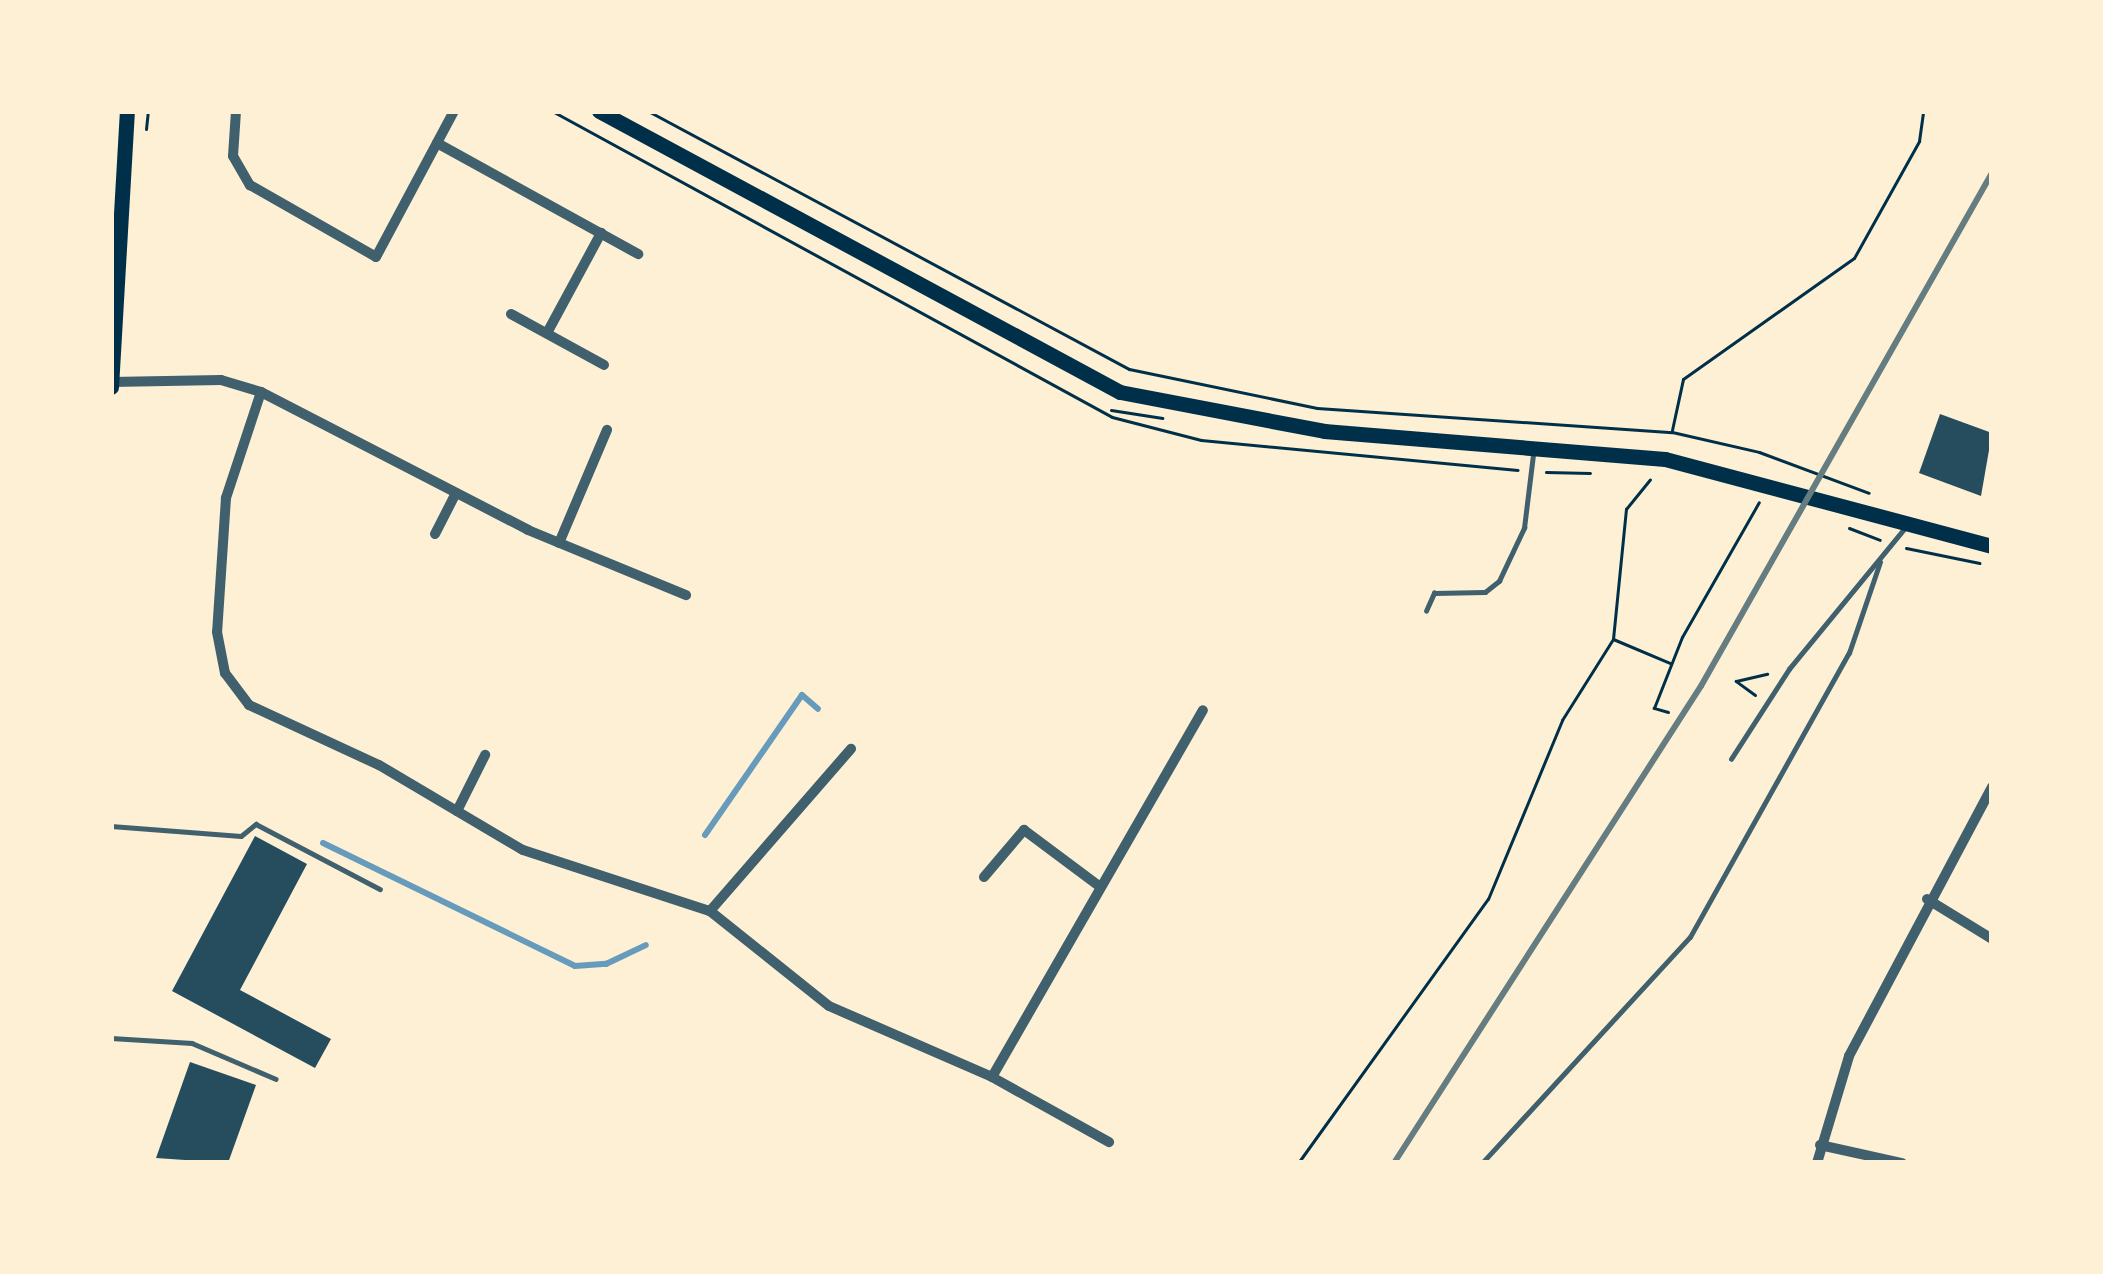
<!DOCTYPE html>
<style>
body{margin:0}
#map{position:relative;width:2103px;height:1274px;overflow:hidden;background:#fdf0d5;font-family:Roboto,sans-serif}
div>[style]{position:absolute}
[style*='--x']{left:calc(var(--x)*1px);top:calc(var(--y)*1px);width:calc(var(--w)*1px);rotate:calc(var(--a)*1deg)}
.stream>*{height:6px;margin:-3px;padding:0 3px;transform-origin:3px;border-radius:3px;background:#669bbc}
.building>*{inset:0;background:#264d5e}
.path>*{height:3px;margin:-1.5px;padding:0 1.5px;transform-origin:1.5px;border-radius:1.5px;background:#003049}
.service>*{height:4.5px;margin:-2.25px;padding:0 2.25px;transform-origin:2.25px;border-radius:2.25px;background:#3f606c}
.minor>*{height:10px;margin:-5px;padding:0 5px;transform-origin:5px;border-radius:5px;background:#3f606c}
.secondary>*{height:15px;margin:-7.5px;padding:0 7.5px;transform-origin:7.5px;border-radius:7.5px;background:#003049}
.rail>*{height:6px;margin:-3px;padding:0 3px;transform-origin:3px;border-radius:3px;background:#657d81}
span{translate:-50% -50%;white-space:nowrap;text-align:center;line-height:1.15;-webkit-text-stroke:9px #fdf0d5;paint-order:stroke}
.frame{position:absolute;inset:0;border:114px solid #fdf0d5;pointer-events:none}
</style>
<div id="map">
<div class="stream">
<i style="--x:705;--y:835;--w:170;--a:-55.3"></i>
<i style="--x:802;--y:695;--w:21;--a:41"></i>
<i style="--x:323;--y:843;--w:280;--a:26"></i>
<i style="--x:575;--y:966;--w:31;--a:-4"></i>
<i style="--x:606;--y:964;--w:44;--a:-25.4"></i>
</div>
<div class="building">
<i style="clip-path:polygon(1940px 414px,1992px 433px,1981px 496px,1919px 473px)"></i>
<i style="clip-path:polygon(255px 836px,307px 864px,240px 990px,331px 1039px,315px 1068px,172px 991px)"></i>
<i style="clip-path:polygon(190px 1062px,256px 1085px,228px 1163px,156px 1158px)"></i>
</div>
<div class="path">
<i style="--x:552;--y:111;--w:638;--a:28.65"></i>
<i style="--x:1112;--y:417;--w:92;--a:14.5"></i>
<i style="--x:1201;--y:440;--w:318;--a:5.4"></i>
<i style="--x:648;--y:111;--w:546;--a:28.21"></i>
<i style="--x:1129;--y:369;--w:192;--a:11.7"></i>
<i style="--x:1317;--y:408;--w:356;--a:3.9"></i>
<i style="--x:1672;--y:432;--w:89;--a:12.9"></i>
<i style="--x:1759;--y:452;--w:117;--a:20.4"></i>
<i style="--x:146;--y:129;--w:18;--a:-84"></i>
<i style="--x:1111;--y:410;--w:52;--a:8.9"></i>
<i style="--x:1672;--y:430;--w:52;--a:-77.8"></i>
<i style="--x:1683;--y:379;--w:209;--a:-35.3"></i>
<i style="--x:1854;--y:258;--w:134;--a:-60.9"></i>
<i style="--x:1919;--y:141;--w:30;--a:-82"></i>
<i style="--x:1546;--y:472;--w:44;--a:1.3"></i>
<i style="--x:1849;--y:528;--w:33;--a:21"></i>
<i style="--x:1906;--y:548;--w:75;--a:11.6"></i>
<i style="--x:1613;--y:639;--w:62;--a:22.8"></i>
<i style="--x:1755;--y:695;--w:24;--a:-144"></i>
<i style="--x:1736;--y:681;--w:32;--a:-13"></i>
<i style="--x:1668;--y:712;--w:15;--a:-164"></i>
<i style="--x:1654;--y:708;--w:76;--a:-68.5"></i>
<i style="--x:1682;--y:637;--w:155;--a:-60.3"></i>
<i style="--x:1298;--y:1163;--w:325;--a:-54.3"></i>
<i style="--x:1488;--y:899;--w:194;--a:-67.5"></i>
<i style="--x:1562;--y:720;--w:96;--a:-57.8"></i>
<i style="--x:1613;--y:639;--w:131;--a:-84.3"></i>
<i style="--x:1626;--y:509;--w:38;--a:-51"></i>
</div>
<div class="service">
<i style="--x:1426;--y:611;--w:20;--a:-66"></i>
<i style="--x:1434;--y:593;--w:51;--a:-1.1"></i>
<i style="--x:1485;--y:592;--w:18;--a:-38"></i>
<i style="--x:1499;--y:581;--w:59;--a:-64.7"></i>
<i style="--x:1524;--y:528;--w:74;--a:-83"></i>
<i style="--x:1731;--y:759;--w:107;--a:-57.2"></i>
<i style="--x:1789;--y:669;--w:181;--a:-50.6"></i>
<i style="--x:111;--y:826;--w:130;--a:4.4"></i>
<i style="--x:241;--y:836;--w:19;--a:-39"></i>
<i style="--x:256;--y:824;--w:140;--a:27.7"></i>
<i style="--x:111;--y:1038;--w:81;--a:3.5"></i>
<i style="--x:192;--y:1043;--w:91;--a:23.2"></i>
<i style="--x:1482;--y:1163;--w:307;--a:-47.4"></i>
<i style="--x:1690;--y:937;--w:325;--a:-60.8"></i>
<i style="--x:1849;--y:653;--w:96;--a:-71.2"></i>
</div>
<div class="minor">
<i style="--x:236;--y:111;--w:45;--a:93.8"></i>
<i style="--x:233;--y:156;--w:34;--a:60"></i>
<i style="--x:250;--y:185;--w:145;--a:29.7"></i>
<i style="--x:376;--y:257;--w:166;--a:-61.9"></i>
<i style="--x:437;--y:143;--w:230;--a:28.9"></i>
<i style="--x:511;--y:314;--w:106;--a:28.7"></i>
<i style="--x:547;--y:333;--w:114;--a:-61.6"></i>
<i style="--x:111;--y:382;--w:110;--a:-1"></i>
<i style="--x:221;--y:380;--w:42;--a:16.7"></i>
<i style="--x:261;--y:392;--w:301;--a:27.3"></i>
<i style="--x:528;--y:530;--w:171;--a:22.4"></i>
<i style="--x:261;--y:392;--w:112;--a:108.3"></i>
<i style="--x:226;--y:498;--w:134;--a:93.8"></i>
<i style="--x:217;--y:632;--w:42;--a:79"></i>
<i style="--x:225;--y:673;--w:40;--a:53"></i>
<i style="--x:249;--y:705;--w:143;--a:24.8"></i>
<i style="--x:379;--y:765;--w:167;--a:30.6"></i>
<i style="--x:523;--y:850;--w:197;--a:18.1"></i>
<i style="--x:710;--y:911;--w:152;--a:38.6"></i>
<i style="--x:829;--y:1006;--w:178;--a:23.5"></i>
<i style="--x:992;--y:1077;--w:134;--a:29.1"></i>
<i style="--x:435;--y:534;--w:46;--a:-62.9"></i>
<i style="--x:559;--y:543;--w:123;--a:-67"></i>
<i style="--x:457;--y:811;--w:63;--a:-63.4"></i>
<i style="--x:984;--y:877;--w:62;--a:-49.6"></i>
<i style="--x:1024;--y:830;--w:94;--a:36.7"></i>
<i style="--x:1927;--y:899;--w:76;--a:31.6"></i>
<i style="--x:710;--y:911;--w:215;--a:-49"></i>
<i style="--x:992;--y:1077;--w:423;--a:-60.1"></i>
<i style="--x:1820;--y:1145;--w:84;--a:12.4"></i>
<i style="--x:1817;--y:1163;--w:112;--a:-73.3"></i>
<i style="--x:1849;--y:1056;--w:305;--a:-62"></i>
</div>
<div class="secondary">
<i style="--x:599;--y:111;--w:592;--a:28.34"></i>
<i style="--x:1120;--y:392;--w:208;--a:10.8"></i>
<i style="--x:1324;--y:431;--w:342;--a:4.7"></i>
<i style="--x:1665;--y:459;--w:338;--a:14.9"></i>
<i style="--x:111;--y:387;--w:276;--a:-86.7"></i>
</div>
<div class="rail">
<i style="--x:1394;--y:1163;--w:567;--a:-57.23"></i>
<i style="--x:1701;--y:686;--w:590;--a:-60.44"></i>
</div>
<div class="frame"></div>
</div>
